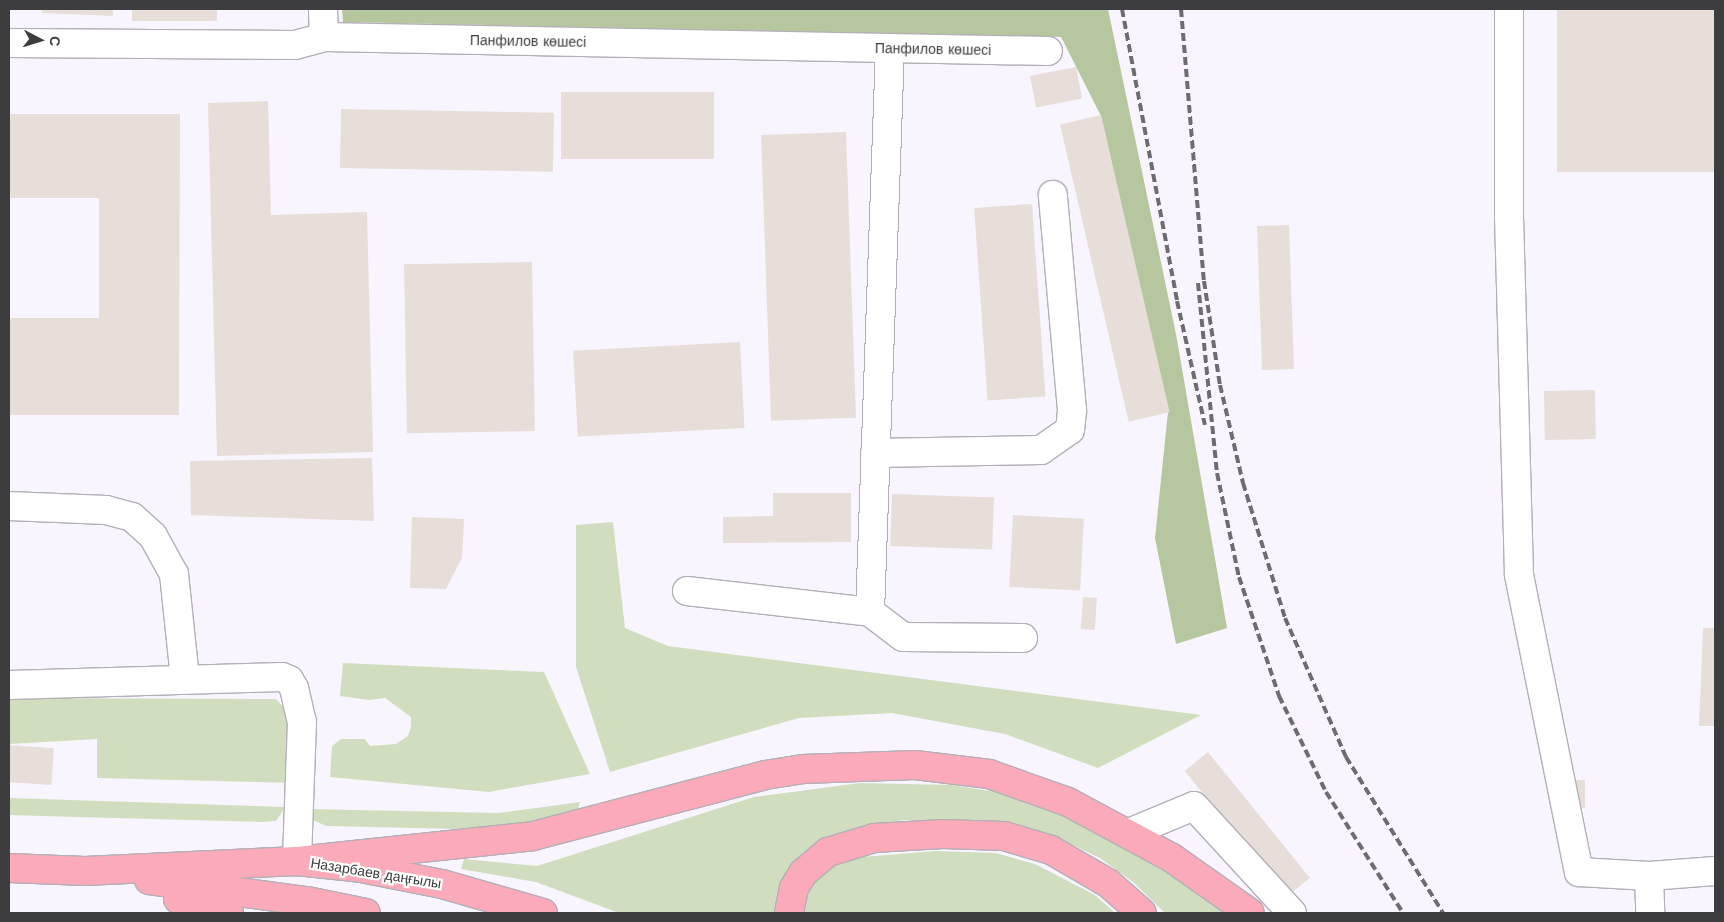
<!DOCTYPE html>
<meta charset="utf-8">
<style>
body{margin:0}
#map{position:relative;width:1724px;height:922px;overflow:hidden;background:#f9f5fe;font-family:"Work Sans",sans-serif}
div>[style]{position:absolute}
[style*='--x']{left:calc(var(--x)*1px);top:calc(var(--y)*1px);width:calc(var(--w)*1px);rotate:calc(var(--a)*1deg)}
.green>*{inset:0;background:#d0debf}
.forest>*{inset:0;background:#b6c7a0}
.building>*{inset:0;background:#e7ded9;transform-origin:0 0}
.roads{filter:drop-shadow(1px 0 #b3afb7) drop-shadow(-1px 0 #b3afb7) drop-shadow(0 1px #b3afb7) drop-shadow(0 -1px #b3afb7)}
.minor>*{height:28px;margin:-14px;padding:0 14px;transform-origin:14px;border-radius:14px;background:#fff}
.major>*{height:28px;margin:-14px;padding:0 14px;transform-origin:14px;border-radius:14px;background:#fbaab9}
.rail>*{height:4px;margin-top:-2px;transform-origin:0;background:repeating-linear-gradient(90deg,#6e6c71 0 8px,transparent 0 12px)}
span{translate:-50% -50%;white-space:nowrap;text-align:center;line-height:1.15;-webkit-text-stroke:4.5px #fff;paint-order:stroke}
.street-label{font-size:14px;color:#3d3c3f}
.frame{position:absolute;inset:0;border:10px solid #3d3c3f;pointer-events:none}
.north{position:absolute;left:15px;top:15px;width:50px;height:50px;-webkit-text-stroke:4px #fff;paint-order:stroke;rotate:95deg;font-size:14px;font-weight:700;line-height:20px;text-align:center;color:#3d3c3f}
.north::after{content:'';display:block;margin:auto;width:18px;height:22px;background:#3d3c3f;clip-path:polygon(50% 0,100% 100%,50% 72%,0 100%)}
</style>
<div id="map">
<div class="green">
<i style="clip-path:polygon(613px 522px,625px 628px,668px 646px,1201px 715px,1098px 768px,1005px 734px,892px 713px,799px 718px,610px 772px,576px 667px,576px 525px)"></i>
<i style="clip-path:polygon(343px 663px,544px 672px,590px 774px,489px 792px,330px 777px,332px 746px,341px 739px,365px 739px,370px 746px,396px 744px,408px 736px,411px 727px,411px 717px,385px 698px,369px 700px,340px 696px)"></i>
<i style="clip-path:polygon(9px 698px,276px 699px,295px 720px,295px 783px,97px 778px,97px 739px,9px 744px)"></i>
<i style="clip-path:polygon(860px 783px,952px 785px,1003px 793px,1090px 824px,1231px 913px,1165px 913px,1133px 882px,1100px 858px,1050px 834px,1006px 823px,904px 820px,856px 828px,822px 844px,778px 913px,619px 913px,536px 882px,461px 869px,464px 859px,537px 866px,754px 797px)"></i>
<i style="clip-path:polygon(9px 798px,285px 807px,276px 821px,262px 822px,40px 816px,9px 815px)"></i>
<i style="clip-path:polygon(580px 802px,577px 812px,503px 830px,326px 826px,311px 819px,307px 809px,498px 813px)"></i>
<i style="clip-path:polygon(936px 851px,996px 853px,1035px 864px,1095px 895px,1115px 913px,801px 913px,804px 892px,824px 867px,849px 858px)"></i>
</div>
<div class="forest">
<i style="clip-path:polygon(342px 9px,1108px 9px,1176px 334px,1227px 628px,1176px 644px,1155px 538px,1168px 412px,1101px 116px,1061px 37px,343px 22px)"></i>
</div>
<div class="building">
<i style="clip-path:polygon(42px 9px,113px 9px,113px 16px,42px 13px)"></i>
<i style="left:132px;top:9px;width:85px;height:12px"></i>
<i style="left:1557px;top:9px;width:158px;height:163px"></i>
<i style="left:1076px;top:67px;width:32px;height:47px;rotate:79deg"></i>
<i style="left:561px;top:92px;width:153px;height:67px"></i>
<i style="clip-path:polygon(268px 101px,271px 215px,367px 212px,373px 452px,217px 456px,208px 103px)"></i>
<i style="left:341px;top:109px;width:213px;height:59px;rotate:1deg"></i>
<i style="clip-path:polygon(9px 114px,180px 114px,179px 415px,9px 415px,9px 318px,99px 318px,99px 198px,9px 198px)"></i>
<i style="left:1101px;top:115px;width:305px;height:42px;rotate:77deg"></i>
<i style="left:846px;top:132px;width:286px;height:85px;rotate:88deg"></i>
<i style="left:1032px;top:204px;width:193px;height:58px;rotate:86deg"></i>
<i style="left:1289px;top:225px;width:144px;height:32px;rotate:88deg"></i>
<i style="left:532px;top:262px;width:169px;height:128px;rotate:89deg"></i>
<i style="left:740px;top:342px;width:86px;height:167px;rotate:87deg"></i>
<i style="left:1595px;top:390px;width:49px;height:51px;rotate:89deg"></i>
<i style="clip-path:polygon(372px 458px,374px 521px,191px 515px,190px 461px)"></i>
<i style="clip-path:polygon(773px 493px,851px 493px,851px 542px,723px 543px,723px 517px,773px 516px)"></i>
<i style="left:892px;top:494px;width:102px;height:52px;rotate:2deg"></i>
<i style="left:1013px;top:515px;width:71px;height:72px;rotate:3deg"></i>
<i style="clip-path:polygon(412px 517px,464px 519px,462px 558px,446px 589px,410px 588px)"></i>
<i style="left:1083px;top:597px;width:14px;height:32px;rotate:4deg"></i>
<i style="clip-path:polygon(1703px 628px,1715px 628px,1715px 726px,1699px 726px)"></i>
<i style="left:9px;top:745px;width:45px;height:37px;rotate:4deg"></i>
<i style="left:1208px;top:752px;width:162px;height:30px;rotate:51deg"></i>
<i style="left:1550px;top:780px;width:35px;height:28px"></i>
</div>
<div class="roads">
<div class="minor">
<i style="--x:323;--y:9;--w:28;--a:88"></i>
<i style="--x:1509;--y:9;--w:207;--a:90"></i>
<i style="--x:1509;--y:216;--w:359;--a:88.4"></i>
<i style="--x:1519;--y:575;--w:303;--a:78.6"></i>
<i style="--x:1579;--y:872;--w:70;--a:3.3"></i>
<i style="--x:1649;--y:876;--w:66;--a:-4.3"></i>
<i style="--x:9;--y:43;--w:286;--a:0.4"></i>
<i style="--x:295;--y:45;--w:30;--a:-15"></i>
<i style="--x:324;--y:37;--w:724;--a:1.11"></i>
<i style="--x:890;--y:48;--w:564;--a:92.03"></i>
<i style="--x:870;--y:612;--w:41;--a:37.1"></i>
<i style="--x:903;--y:637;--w:120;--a:0.5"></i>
<i style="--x:875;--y:453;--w:166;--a:-1"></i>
<i style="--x:1041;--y:450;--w:35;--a:-35"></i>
<i style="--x:1070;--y:430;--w:20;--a:-84"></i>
<i style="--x:1072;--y:410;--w:216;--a:-95.1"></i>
<i style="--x:9;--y:506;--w:97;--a:2.4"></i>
<i style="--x:106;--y:510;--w:27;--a:15"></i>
<i style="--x:132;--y:517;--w:28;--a:42"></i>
<i style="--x:153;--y:536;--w:43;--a:61.1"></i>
<i style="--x:174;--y:574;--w:106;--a:84"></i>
<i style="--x:687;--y:591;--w:184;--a:6.5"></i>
<i style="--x:9;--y:685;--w:273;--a:-1.7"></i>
<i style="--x:282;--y:677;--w:8;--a:23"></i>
<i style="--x:289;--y:680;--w:9;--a:58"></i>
<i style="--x:294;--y:688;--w:35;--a:77"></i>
<i style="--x:302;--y:722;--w:139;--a:92.1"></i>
<i style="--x:1129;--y:833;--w:70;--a:-22.6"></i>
<i style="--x:1194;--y:806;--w:145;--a:47.5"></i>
<i style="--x:1649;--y:876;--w:37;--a:88"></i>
</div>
<div class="major">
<i style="--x:297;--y:861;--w:237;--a:-6"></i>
<i style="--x:533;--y:836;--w:240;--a:-14.7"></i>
<i style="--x:765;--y:775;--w:38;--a:-9"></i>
<i style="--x:803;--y:769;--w:112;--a:-2"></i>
<i style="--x:915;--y:765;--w:75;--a:6.9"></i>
<i style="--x:989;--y:774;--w:84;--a:19.5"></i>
<i style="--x:1068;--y:802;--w:118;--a:28.3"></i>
<i style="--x:1172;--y:858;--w:95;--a:35.2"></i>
<i style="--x:9;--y:868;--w:76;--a:2.3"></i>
<i style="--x:85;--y:871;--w:212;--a:-2.7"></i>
<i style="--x:297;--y:861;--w:64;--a:6.2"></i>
<i style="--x:361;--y:868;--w:83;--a:11.2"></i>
<i style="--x:442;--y:884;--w:105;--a:16"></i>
<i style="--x:149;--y:880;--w:159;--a:7.6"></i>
<i style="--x:307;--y:901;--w:60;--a:11.5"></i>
<i style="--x:178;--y:899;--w:53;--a:15.4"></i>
<i style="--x:789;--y:913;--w:25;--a:-79"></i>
<i style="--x:794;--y:888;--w:17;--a:-59"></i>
<i style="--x:803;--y:873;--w:33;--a:-40"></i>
<i style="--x:828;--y:852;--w:48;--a:-16.9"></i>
<i style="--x:874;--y:838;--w:69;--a:-3.3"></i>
<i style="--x:943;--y:834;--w:61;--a:1.9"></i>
<i style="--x:1004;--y:836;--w:49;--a:16.6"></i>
<i style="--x:1051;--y:850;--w:66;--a:30.1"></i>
<i style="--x:1108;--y:883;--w:45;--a:41.4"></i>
</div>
</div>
<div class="rail">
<i style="--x:1122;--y:9;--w:297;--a:79.3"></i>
<i style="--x:1177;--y:301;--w:127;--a:77.3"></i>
<i style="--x:1181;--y:9;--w:273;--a:85.2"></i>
<i style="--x:1204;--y:281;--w:105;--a:81.3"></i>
<i style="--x:1220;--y:385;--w:101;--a:76.8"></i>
<i style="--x:1243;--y:483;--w:141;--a:72.7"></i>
<i style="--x:1285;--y:618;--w:152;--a:66.3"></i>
<i style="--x:1346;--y:757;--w:184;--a:58.1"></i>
<i style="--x:1198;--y:283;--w:191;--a:84.3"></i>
<i style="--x:1217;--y:473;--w:106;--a:78.1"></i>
<i style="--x:1239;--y:577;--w:126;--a:71.4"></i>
<i style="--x:1279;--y:696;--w:107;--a:63.9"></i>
<i style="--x:1326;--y:792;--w:143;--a:57.5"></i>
</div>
<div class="street-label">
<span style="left:528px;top:41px;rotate:1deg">Панфилов көшесі</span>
<span style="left:933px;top:49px;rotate:1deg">Панфилов көшесі</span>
<span style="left:376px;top:873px;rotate:9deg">Назарбаев даңғылы</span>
</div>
<div class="frame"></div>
<div class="north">С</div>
</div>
